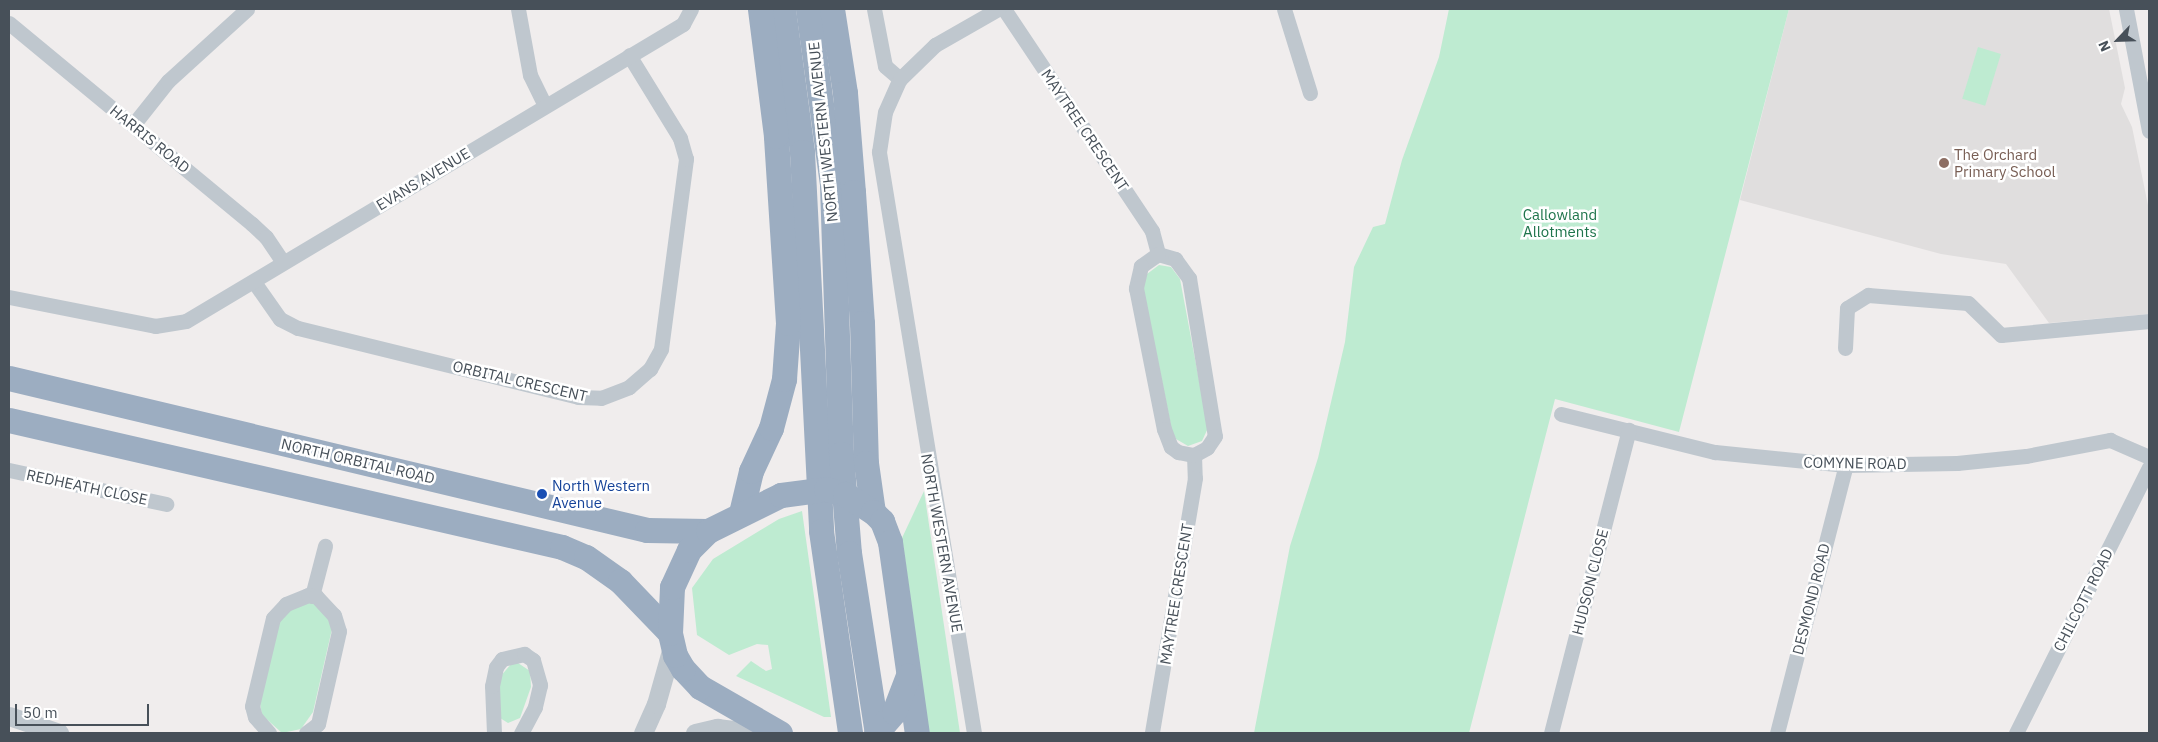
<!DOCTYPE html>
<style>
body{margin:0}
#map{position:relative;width:2158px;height:742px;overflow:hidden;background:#f0eded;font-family:"IBM Plex Sans",sans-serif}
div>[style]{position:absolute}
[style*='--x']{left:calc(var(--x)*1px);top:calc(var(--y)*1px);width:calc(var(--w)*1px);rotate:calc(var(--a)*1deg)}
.education>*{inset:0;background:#e0dede}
.green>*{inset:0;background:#beebd1;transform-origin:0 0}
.minor>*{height:15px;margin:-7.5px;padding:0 7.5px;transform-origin:7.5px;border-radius:7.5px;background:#bfc7ce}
.tertiary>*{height:19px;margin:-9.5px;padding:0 9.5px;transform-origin:9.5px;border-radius:9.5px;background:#bfc7ce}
.trunk>*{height:25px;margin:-12.5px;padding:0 12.5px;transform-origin:12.5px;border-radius:12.5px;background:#9cadc1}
.dots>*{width:14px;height:14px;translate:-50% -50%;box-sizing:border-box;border:2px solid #fff;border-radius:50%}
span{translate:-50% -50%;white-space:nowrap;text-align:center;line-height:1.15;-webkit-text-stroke:5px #fff;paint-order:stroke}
.street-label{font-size:15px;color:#475059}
.education-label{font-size:15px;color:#785e54}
.left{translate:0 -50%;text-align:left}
.park-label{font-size:15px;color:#1e744b}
.transit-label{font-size:15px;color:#164399}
.frame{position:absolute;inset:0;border:10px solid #475059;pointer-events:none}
.north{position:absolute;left:2093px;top:15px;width:50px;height:50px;-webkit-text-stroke:4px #fff;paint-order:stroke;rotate:246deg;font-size:14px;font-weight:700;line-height:20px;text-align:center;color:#475059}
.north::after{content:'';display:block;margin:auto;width:18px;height:22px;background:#475059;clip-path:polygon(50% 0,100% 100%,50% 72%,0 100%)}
.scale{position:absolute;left:15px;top:704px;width:134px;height:22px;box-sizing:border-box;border:2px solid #475059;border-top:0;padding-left:6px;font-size:15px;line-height:18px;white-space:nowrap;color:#475059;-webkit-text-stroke:4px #fff;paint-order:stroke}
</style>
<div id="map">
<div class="education">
<i style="clip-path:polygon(1789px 9px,2109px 9px,2125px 88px,2121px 104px,2132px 127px,2149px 210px,2149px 314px,2049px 323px,2006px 264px,1941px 254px,1740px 200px)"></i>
</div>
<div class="green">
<i style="clip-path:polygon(1449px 9px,1789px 9px,1679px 432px,1555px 399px,1469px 733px,1254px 733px,1290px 546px,1318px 458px,1345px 342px,1354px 267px,1373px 227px,1385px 224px,1402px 160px,1439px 57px)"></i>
<i style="left:1978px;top:47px;width:24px;height:54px;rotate:17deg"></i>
<i style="clip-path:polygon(1159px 265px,1171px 267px,1180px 279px,1208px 428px,1202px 441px,1188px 446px,1176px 439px,1172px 431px,1143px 288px,1147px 274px)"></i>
<i style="clip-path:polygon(924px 491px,960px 733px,929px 733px,902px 538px)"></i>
<i style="clip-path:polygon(802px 511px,831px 717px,824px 717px,736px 676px,751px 661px,766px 671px,772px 669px,768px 645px,757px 644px,729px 655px,697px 635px,692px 588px,713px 559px,779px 519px)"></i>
<i style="clip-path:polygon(302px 601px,316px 604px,326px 614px,332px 629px,313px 712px,301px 729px,282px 733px,262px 715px,259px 698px,277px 625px,282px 613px)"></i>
<i style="clip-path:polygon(512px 663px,518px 663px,530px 671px,531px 687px,520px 718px,508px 723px,500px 718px,496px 700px,500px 677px)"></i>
</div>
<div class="minor">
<i style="--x:518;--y:9;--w:67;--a:79.7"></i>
<i style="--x:530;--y:75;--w:34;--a:64"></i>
<i style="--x:874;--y:9;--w:58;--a:79.1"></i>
<i style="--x:885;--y:66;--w:20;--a:41"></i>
<i style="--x:1004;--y:9;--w:267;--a:56.3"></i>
<i style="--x:1152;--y:231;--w:24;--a:75"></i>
<i style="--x:1158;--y:254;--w:18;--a:16"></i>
<i style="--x:1175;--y:259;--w:24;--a:54"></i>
<i style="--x:1189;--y:278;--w:160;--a:80.7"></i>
<i style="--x:1215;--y:436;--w:14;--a:124"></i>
<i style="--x:1207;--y:448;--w:15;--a:152"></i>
<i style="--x:1194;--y:455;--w:23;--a:88"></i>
<i style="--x:1195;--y:478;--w:259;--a:99.6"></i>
<i style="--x:1284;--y:9;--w:88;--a:72.8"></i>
<i style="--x:2126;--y:9;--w:124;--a:79.3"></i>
<i style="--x:9;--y:23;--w:315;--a:39.6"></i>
<i style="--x:252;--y:224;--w:19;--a:43"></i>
<i style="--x:266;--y:237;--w:30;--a:56"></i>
<i style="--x:133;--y:125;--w:56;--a:-51.5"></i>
<i style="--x:168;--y:81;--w:107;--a:-42.3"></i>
<i style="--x:1158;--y:254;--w:21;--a:145"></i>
<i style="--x:1141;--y:266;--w:23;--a:103"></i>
<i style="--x:1136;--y:288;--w:144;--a:78.8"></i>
<i style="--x:1164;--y:429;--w:19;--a:69"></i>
<i style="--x:1171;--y:447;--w:9;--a:36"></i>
<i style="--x:1178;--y:452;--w:16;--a:11"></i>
<i style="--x:254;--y:282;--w:45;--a:54.9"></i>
<i style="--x:280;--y:319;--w:20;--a:27"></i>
<i style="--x:298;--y:328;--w:288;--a:13.8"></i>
<i style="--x:578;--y:397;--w:23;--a:2"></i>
<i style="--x:601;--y:398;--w:30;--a:-21"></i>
<i style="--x:629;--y:387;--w:28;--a:-41"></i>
<i style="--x:650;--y:369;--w:23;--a:-61"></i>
<i style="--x:661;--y:349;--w:192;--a:-82.5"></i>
<i style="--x:686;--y:159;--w:22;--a:-106"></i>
<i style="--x:680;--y:138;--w:97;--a:-121.6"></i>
<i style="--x:9;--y:297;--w:149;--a:11.2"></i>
<i style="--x:155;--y:326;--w:31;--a:-9"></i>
<i style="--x:186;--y:321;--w:579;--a:-30.86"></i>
<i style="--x:683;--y:24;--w:17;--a:-62"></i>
<i style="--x:1845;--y:348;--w:40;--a:-87.1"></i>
<i style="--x:1847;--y:308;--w:25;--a:-32"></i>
<i style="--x:1868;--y:295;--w:100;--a:4.6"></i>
<i style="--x:1968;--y:303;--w:46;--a:44.1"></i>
<i style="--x:2001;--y:335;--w:149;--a:-5.4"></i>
<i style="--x:1561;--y:414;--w:159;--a:13.9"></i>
<i style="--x:1715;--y:452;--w:132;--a:5.7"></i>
<i style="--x:1846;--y:465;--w:111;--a:-1"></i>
<i style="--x:1957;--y:463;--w:69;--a:-5.8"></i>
<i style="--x:2026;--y:456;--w:86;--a:-10.8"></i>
<i style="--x:2110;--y:440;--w:43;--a:23.6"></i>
<i style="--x:9;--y:470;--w:161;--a:12.2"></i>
<i style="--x:312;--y:596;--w:52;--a:-75.4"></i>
<i style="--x:269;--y:733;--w:21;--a:-131"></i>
<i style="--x:255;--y:717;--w:11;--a:-105"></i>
<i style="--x:252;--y:706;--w:90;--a:-76.6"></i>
<i style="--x:273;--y:618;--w:19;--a:-47"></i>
<i style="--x:286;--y:604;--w:24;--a:-22"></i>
<i style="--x:308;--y:595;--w:8;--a:7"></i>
<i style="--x:316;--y:596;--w:26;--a:47"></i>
<i style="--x:334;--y:615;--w:17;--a:73"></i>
<i style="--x:339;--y:631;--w:95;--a:102.7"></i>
<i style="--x:318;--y:724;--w:15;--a:143"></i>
<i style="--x:494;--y:733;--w:47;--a:-92.4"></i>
<i style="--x:492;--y:686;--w:19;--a:-78"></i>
<i style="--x:496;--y:667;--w:10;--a:-53"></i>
<i style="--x:502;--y:659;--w:23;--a:-13"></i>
<i style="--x:524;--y:654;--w:11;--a:34"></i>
<i style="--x:533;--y:660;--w:26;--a:74"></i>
<i style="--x:540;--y:685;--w:23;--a:103"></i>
<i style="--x:535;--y:707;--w:30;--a:118"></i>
<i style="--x:974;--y:733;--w:589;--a:-99.29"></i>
<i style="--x:879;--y:152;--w:40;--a:-81.5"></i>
<i style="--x:885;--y:112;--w:36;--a:-66"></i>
<i style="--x:900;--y:79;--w:49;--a:-44.2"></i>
<i style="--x:935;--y:45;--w:73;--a:-29.7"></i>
<i style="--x:1551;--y:733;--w:313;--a:-75.6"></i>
<i style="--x:1777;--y:733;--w:277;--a:-75.6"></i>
<i style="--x:2016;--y:733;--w:297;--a:-63.4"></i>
</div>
<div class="tertiary">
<i style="--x:9;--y:716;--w:53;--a:18.8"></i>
<i style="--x:643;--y:733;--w:32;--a:-66"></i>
<i style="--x:656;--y:704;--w:59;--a:-74.3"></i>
<i style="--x:695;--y:733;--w:23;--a:-13"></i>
<i style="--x:717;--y:728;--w:41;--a:7"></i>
</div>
<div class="trunk">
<i style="--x:783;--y:9;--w:144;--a:82.4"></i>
<i style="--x:802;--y:152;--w:379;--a:87.1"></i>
<i style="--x:821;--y:531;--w:204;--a:81.8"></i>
<i style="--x:808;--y:9;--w:178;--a:82.2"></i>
<i style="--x:832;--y:185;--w:269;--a:88.1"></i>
<i style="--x:841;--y:454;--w:99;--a:85.4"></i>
<i style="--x:849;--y:553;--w:182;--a:81.2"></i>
<i style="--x:832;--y:9;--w:85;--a:81.2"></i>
<i style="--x:845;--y:93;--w:99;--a:85.4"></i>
<i style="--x:853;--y:192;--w:131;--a:86.1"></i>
<i style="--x:862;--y:323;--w:140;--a:88.4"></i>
<i style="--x:866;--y:463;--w:49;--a:81.9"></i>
<i style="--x:9;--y:378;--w:656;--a:13.4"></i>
<i style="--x:647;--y:530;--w:61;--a:0.9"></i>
<i style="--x:9;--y:420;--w:567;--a:12.93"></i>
<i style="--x:562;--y:547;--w:26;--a:23"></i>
<i style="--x:586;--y:557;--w:42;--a:35.2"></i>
<i style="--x:620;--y:581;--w:72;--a:46.1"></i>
<i style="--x:741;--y:513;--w:43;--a:-76.6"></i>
<i style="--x:751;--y:471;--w:47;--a:-65.1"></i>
<i style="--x:771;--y:428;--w:51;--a:-75.1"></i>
<i style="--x:784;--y:379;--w:56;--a:-85.9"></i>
<i style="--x:788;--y:323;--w:187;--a:-93.7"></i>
<i style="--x:776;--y:136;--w:128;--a:-97.2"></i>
<i style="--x:780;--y:733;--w:92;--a:-150.1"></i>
<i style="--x:700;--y:687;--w:25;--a:-133"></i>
<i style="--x:683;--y:669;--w:16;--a:-120"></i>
<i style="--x:675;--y:655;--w:23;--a:-103"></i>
<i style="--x:670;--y:633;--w:46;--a:-87.5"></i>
<i style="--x:672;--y:587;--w:41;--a:-65.3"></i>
<i style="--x:689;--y:550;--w:27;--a:-45"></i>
<i style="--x:708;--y:531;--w:81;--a:-26.3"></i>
<i style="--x:781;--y:495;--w:45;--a:-7.6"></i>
<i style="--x:826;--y:489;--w:20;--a:15"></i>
<i style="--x:845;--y:494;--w:33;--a:33"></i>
<i style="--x:873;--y:512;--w:13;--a:45"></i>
<i style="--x:882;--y:521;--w:22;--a:69"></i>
<i style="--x:890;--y:542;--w:193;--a:82"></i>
<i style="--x:876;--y:733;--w:28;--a:-49"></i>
<i style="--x:894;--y:712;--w:39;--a:-69"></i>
</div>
<div class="dots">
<i style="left:1944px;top:163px;background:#8d6e63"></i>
<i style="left:542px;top:494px;background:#1a4fb4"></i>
</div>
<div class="street-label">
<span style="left:1085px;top:130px;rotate:56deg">MAYTREE CRESCENT</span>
<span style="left:823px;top:132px;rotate:-96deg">NORTH WESTERN AVENUE</span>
<span style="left:150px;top:139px;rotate:39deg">HARRIS ROAD</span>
<span style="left:423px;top:179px;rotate:-31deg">EVANS AVENUE</span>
<span style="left:520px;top:381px;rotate:13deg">ORBITAL CRESCENT</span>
<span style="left:358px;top:461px;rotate:13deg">NORTH ORBITAL ROAD</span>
<span style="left:1855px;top:463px;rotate:1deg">COMYNE ROAD</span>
<span style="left:87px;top:487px;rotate:12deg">REDHEATH CLOSE</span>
<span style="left:942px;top:543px;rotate:80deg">NORTH WESTERN AVENUE</span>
<span style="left:1590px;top:582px;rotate:-76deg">HUDSON CLOSE</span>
<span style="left:1176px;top:594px;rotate:-81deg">MAYTREE CRESCENT</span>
<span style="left:1811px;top:599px;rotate:-76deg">DESMOND ROAD</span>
<span style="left:2083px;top:600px;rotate:-63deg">CHILCOTT ROAD</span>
</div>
<div class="education-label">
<span class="left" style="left:1954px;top:163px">The Orchard<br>Primary School</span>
</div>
<div class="park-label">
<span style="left:1560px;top:223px">Callowland<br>Allotments</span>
</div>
<div class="transit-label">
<span class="left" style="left:552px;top:494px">North Western<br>Avenue</span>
</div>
<div class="frame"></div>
<div class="north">N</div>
<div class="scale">50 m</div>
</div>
